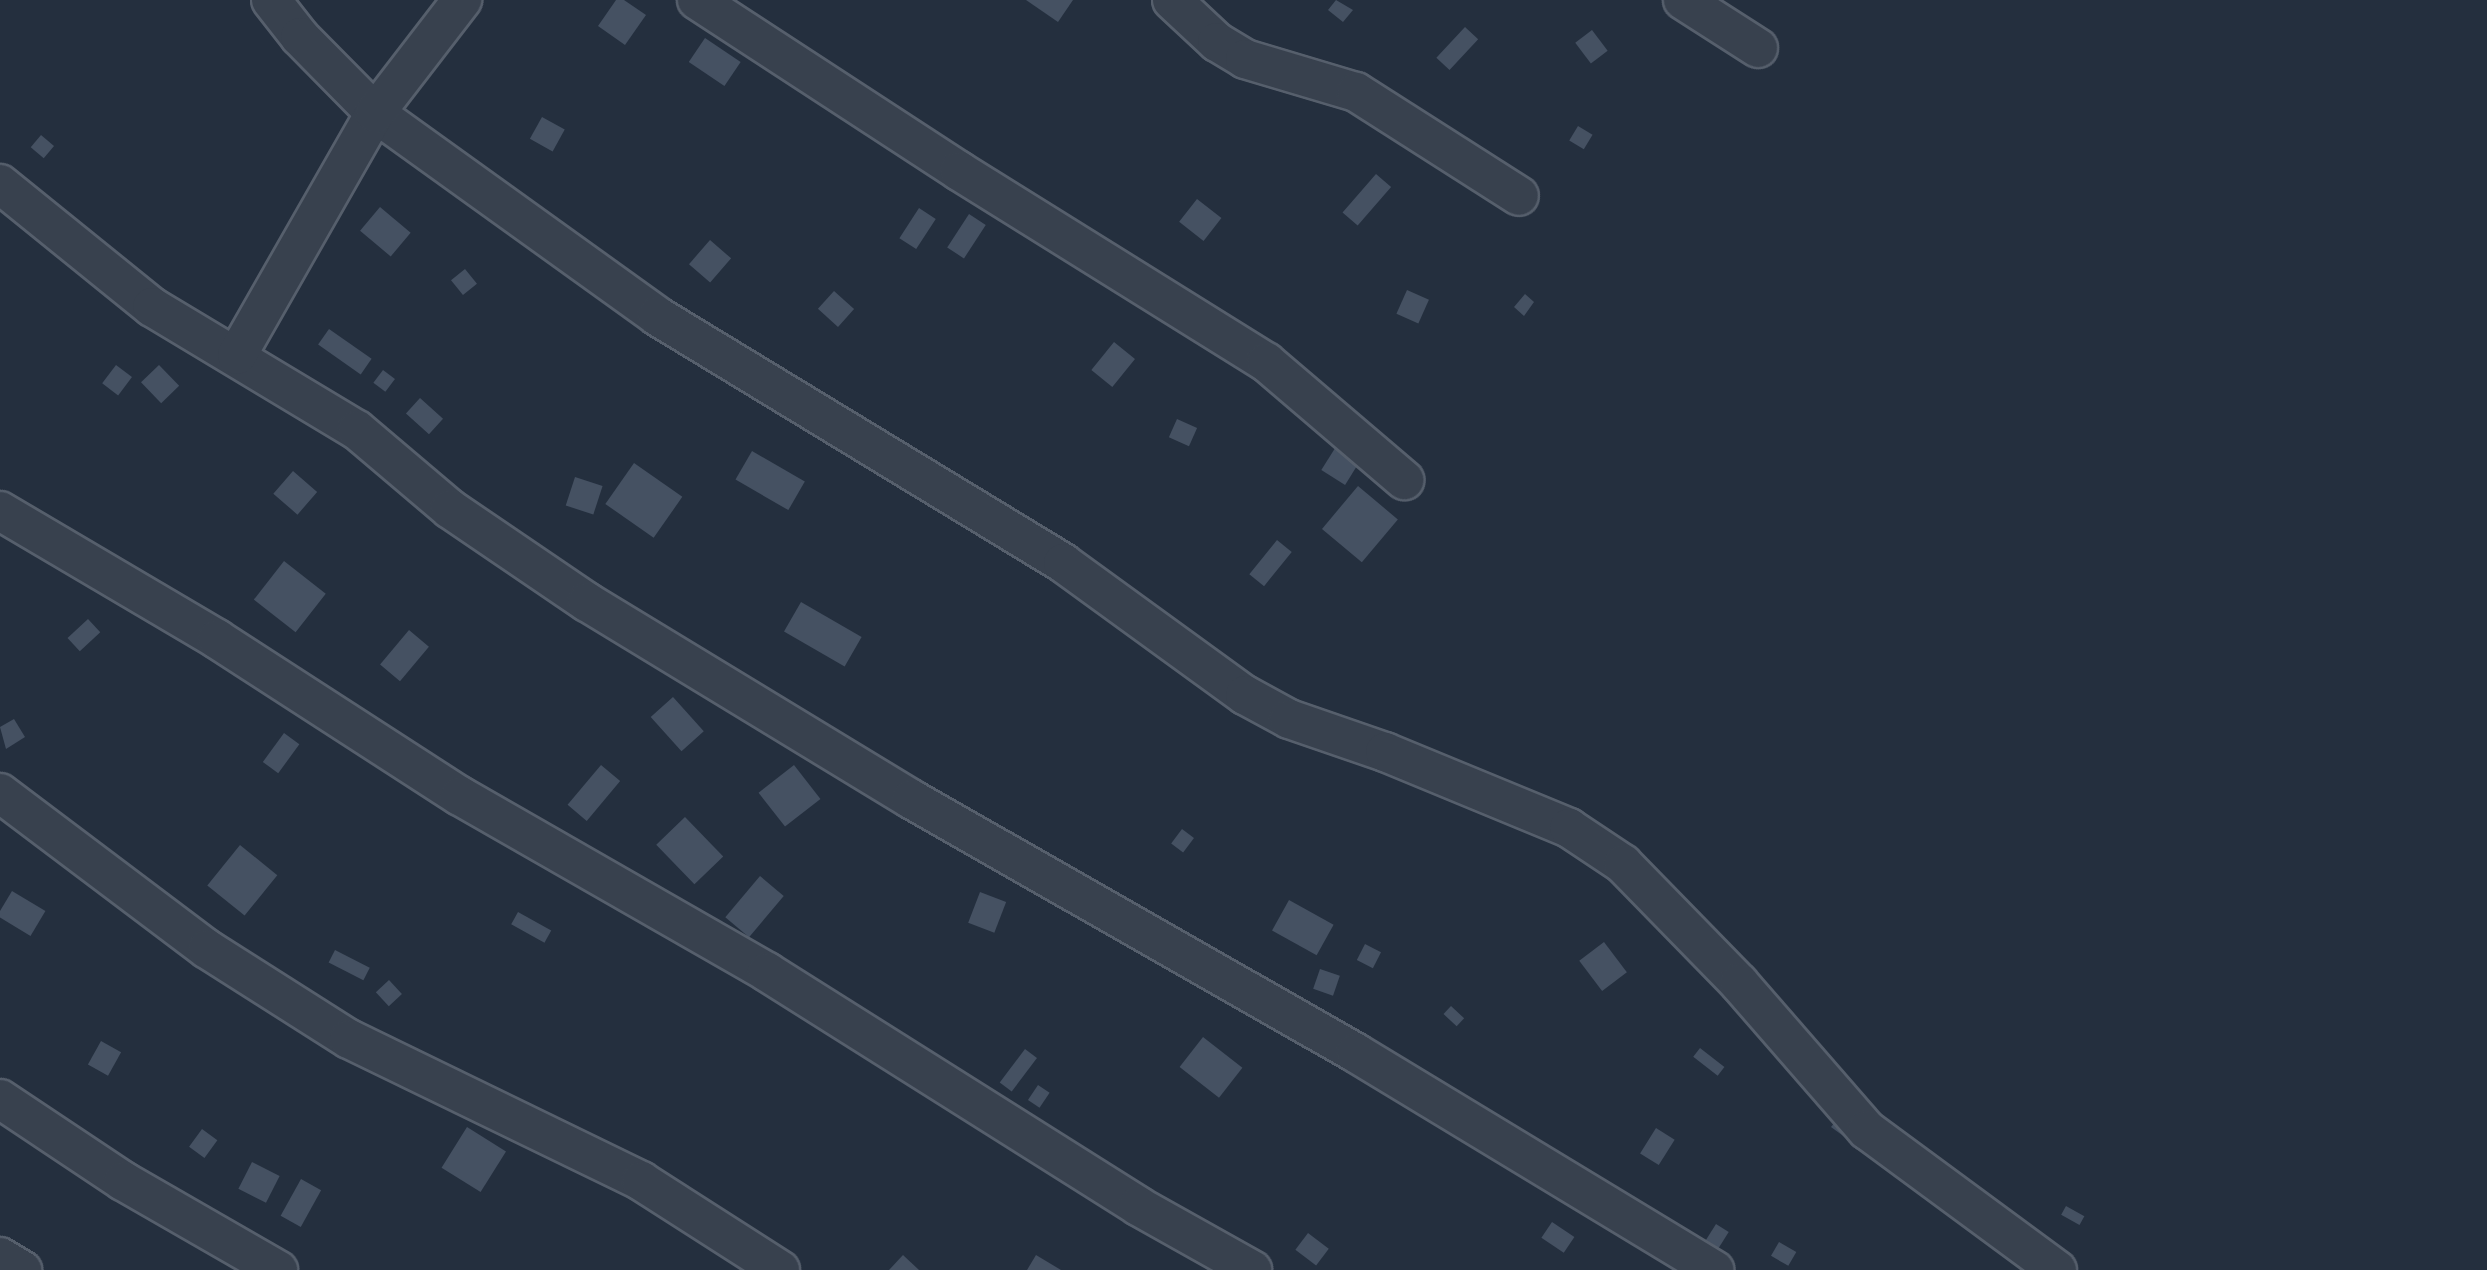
<!DOCTYPE html>
<style>
body{margin:0}
#map{position:relative;width:2487px;height:1270px;overflow:hidden;background:#242f3e;font-family:Montserrat,sans-serif}
div>[style]{position:absolute}
[style*='--x']{left:calc(var(--x)*1px);top:calc(var(--y)*1px);width:calc(var(--w)*1px);rotate:calc(var(--a)*1deg)}
.building>*{inset:0;background:#455162;transform-origin:0 0}
.roads{filter:drop-shadow(2px 0 #565f6c) drop-shadow(-2px 0 #565f6c) drop-shadow(0 2px #565f6c) drop-shadow(0 -2px #565f6c)}
.street>*{height:38px;margin:-19px;padding:0 19px;transform-origin:19px;border-radius:19px;background:#38414e}
span{translate:-50% -50%;white-space:nowrap;text-align:center;line-height:1.15;-webkit-text-stroke:5px #1d2633;paint-order:stroke}
</style>
<div id="map">
<div class="building">
<i style="clip-path:polygon(616px 0,624px 0,646px 15px,625px 45px,598px 26px)"></i>
<i style="clip-path:polygon(1026px 0,1073px 0,1058px 22px)"></i>
<i style="clip-path:polygon(1336px 0,1353px 10px,1343px 22px,1328px 10px)"></i>
<i style="left:1465px;top:27px;width:18px;height:42px;rotate:43deg"></i>
<i style="left:1592px;top:30px;width:26px;height:21px;rotate:53deg"></i>
<i style="left:705px;top:38px;width:43px;height:29px;rotate:34deg"></i>
<i style="left:542px;top:117px;width:26px;height:25px;rotate:29deg"></i>
<i style="left:1578px;top:126px;width:17px;height:17px;rotate:31deg"></i>
<i style="left:41px;top:135px;width:17px;height:16px;rotate:40deg"></i>
<i style="left:1376px;top:174px;width:20px;height:51px;rotate:41deg"></i>
<i style="left:1197px;top:199px;width:31px;height:29px;rotate:38deg"></i>
<i style="left:380px;top:207px;width:40px;height:31px;rotate:40deg"></i>
<i style="left:919px;top:208px;width:20px;height:36px;rotate:33deg"></i>
<i style="left:969px;top:214px;width:20px;height:40px;rotate:33deg"></i>
<i style="left:710px;top:240px;width:28px;height:32px;rotate:41deg"></i>
<i style="left:465px;top:269px;width:19px;height:18px;rotate:51deg"></i>
<i style="left:1407px;top:290px;width:24px;height:26px;rotate:24deg"></i>
<i style="left:834px;top:291px;width:27px;height:24px;rotate:42deg"></i>
<i style="clip-path:polygon(1525px 294px,1534px 302px,1524px 316px,1514px 307px)"></i>
<i style="left:329px;top:329px;width:52px;height:19px;rotate:35deg"></i>
<i style="left:1114px;top:342px;width:27px;height:36px;rotate:39deg"></i>
<i style="left:116px;top:365px;width:20px;height:23px;rotate:37deg"></i>
<i style="left:159px;top:365px;width:29px;height:25px;rotate:46deg"></i>
<i style="left:383px;top:370px;width:15px;height:16px;rotate:37deg"></i>
<i style="left:420px;top:398px;width:31px;height:21px;rotate:42deg"></i>
<i style="left:1177px;top:419px;width:22px;height:20px;rotate:24deg"></i>
<i style="left:1342px;top:437px;width:28px;height:39px;rotate:32deg"></i>
<i style="left:752px;top:451px;width:61px;height:33px;rotate:30deg"></i>
<i style="left:634px;top:463px;width:59px;height:50px;rotate:35deg"></i>
<i style="left:293px;top:471px;width:32px;height:30px;rotate:41deg"></i>
<i style="left:575px;top:477px;width:29px;height:30px;rotate:18deg"></i>
<i style="left:1358px;top:486px;width:52px;height:56px;rotate:40deg"></i>
<i style="left:1277px;top:540px;width:19px;height:44px;rotate:39deg"></i>
<i style="left:284px;top:561px;width:53px;height:49px;rotate:38deg"></i>
<i style="left:801px;top:602px;width:70px;height:34px;rotate:30deg"></i>
<i style="left:88px;top:619px;width:18px;height:28px;rotate:47deg"></i>
<i style="left:409px;top:630px;width:26px;height:45px;rotate:40deg"></i>
<i style="left:673px;top:697px;width:46px;height:30px;rotate:48deg"></i>
<i style="clip-path:polygon(14px 719px,25px 737px,6px 749px,0 727px)"></i>
<i style="left:284px;top:733px;width:19px;height:36px;rotate:36deg"></i>
<i style="left:601px;top:765px;width:25px;height:52px;rotate:40deg"></i>
<i style="left:794px;top:765px;width:43px;height:45px;rotate:52deg"></i>
<i style="left:685px;top:817px;width:55px;height:40px;rotate:46deg"></i>
<i style="left:1182px;top:829px;width:15px;height:18px;rotate:37deg"></i>
<i style="left:240px;top:845px;width:48px;height:52px;rotate:39deg"></i>
<i style="left:760px;top:876px;width:31px;height:54px;rotate:40deg"></i>
<i style="left:12px;top:891px;width:39px;height:29px;rotate:31deg"></i>
<i style="left:980px;top:892px;width:28px;height:33px;rotate:21deg"></i>
<i style="left:1289px;top:900px;width:51px;height:35px;rotate:29deg"></i>
<i style="left:518px;top:912px;width:38px;height:14px;rotate:29deg"></i>
<i style="left:1604px;top:942px;width:38px;height:31px;rotate:53deg"></i>
<i style="left:1365px;top:944px;width:18px;height:18px;rotate:27deg"></i>
<i style="left:335px;top:950px;width:39px;height:14px;rotate:27deg"></i>
<i style="left:1320px;top:969px;width:21px;height:21px;rotate:19deg"></i>
<i style="left:389px;top:980px;width:19px;height:18px;rotate:47deg"></i>
<i style="left:1451px;top:1006px;width:18px;height:11px;rotate:43deg"></i>
<i style="left:1203px;top:1037px;width:50px;height:38px;rotate:38deg"></i>
<i style="left:101px;top:1041px;width:23px;height:27px;rotate:29deg"></i>
<i style="left:1700px;top:1048px;width:31px;height:11px;rotate:38deg"></i>
<i style="left:1025px;top:1049px;width:15px;height:42px;rotate:37deg"></i>
<i style="left:1038px;top:1085px;width:14px;height:18px;rotate:34deg"></i>
<i style="clip-path:polygon(1839px 1117px,1864px 1151px,1831px 1127px)"></i>
<i style="left:467px;top:1127px;width:46px;height:48px;rotate:32deg"></i>
<i style="left:1656px;top:1128px;width:22px;height:30px;rotate:32deg"></i>
<i style="left:202px;top:1129px;width:19px;height:22px;rotate:36deg"></i>
<i style="left:252px;top:1162px;width:31px;height:30px;rotate:27deg"></i>
<i style="left:301px;top:1179px;width:23px;height:42px;rotate:29deg"></i>
<i style="left:2066px;top:1206px;width:21px;height:10px;rotate:29deg"></i>
<i style="left:1552px;top:1222px;width:27px;height:19px;rotate:34deg"></i>
<i style="left:1716px;top:1224px;width:15px;height:19px;rotate:32deg"></i>
<i style="left:1308px;top:1233px;width:26px;height:21px;rotate:37deg"></i>
<i style="left:1779px;top:1242px;width:20px;height:16px;rotate:30deg"></i>
<i style="clip-path:polygon(903px 1255px,919px 1270px,889px 1270px)"></i>
<i style="clip-path:polygon(1036px 1255px,1061px 1270px,1027px 1270px)"></i>
</div>
<div class="roads">
<div class="street">
<i style="--x:271;--y:0;--w:47;--a:51.9"></i>
<i style="--x:300;--y:37;--w:107;--a:45.4"></i>
<i style="--x:375;--y:113;--w:347;--a:35.7"></i>
<i style="--x:657;--y:316;--w:475;--a:31.3"></i>
<i style="--x:1063;--y:563;--w:225;--a:36"></i>
<i style="--x:1245;--y:695;--w:50;--a:28.6"></i>
<i style="--x:1289;--y:719;--w:102;--a:19"></i>
<i style="--x:1385;--y:752;--w:199;--a:22.4"></i>
<i style="--x:1569;--y:828;--w:65;--a:33.7"></i>
<i style="--x:1623;--y:864;--w:166;--a:45.7"></i>
<i style="--x:1739;--y:983;--w:195;--a:49"></i>
<i style="--x:1867;--y:1130;--w:236;--a:36.4"></i>
<i style="--x:697;--y:0;--w:313;--a:33.1"></i>
<i style="--x:959;--y:171;--w:362;--a:31.9"></i>
<i style="--x:1266;--y:362;--w:182;--a:40.5"></i>
<i style="--x:1172;--y:0;--w:62;--a:43"></i>
<i style="--x:1217;--y:42;--w:33;--a:31"></i>
<i style="--x:1245;--y:59;--w:116;--a:16.6"></i>
<i style="--x:1356;--y:92;--w:193;--a:32.5"></i>
<i style="--x:1683;--y:0;--w:89;--a:32.6"></i>
<i style="--x:0;--y:184;--w:196;--a:39"></i>
<i style="--x:152;--y:307;--w:239;--a:31"></i>
<i style="--x:357;--y:430;--w:122;--a:40.3"></i>
<i style="--x:450;--y:509;--w:166;--a:34.2"></i>
<i style="--x:587;--y:602;--w:379;--a:31.3"></i>
<i style="--x:911;--y:799;--w:512;--a:29.72"></i>
<i style="--x:1356;--y:1053;--w:419;--a:31.2"></i>
<i style="--x:237;--y:355;--w:279;--a:-60.3"></i>
<i style="--x:375;--y:113;--w:143;--a:-52.4"></i>
<i style="--x:0;--y:511;--w:252;--a:30.5"></i>
<i style="--x:217;--y:639;--w:289;--a:32.9"></i>
<i style="--x:460;--y:796;--w:354;--a:29.8"></i>
<i style="--x:767;--y:972;--w:439;--a:32.2"></i>
<i style="--x:1138;--y:1206;--w:131;--a:29.3"></i>
<i style="--x:0;--y:793;--w:259;--a:37"></i>
<i style="--x:207;--y:949;--w:168;--a:32.4"></i>
<i style="--x:349;--y:1039;--w:325;--a:25.9"></i>
<i style="--x:641;--y:1181;--w:165;--a:32.6"></i>
<i style="--x:0;--y:1099;--w:148;--a:33.7"></i>
<i style="--x:123;--y:1181;--w:179;--a:29.9"></i>
<i style="--x:0;--y:1257;--w:26;--a:31"></i>
</div>
</div>
</div>
